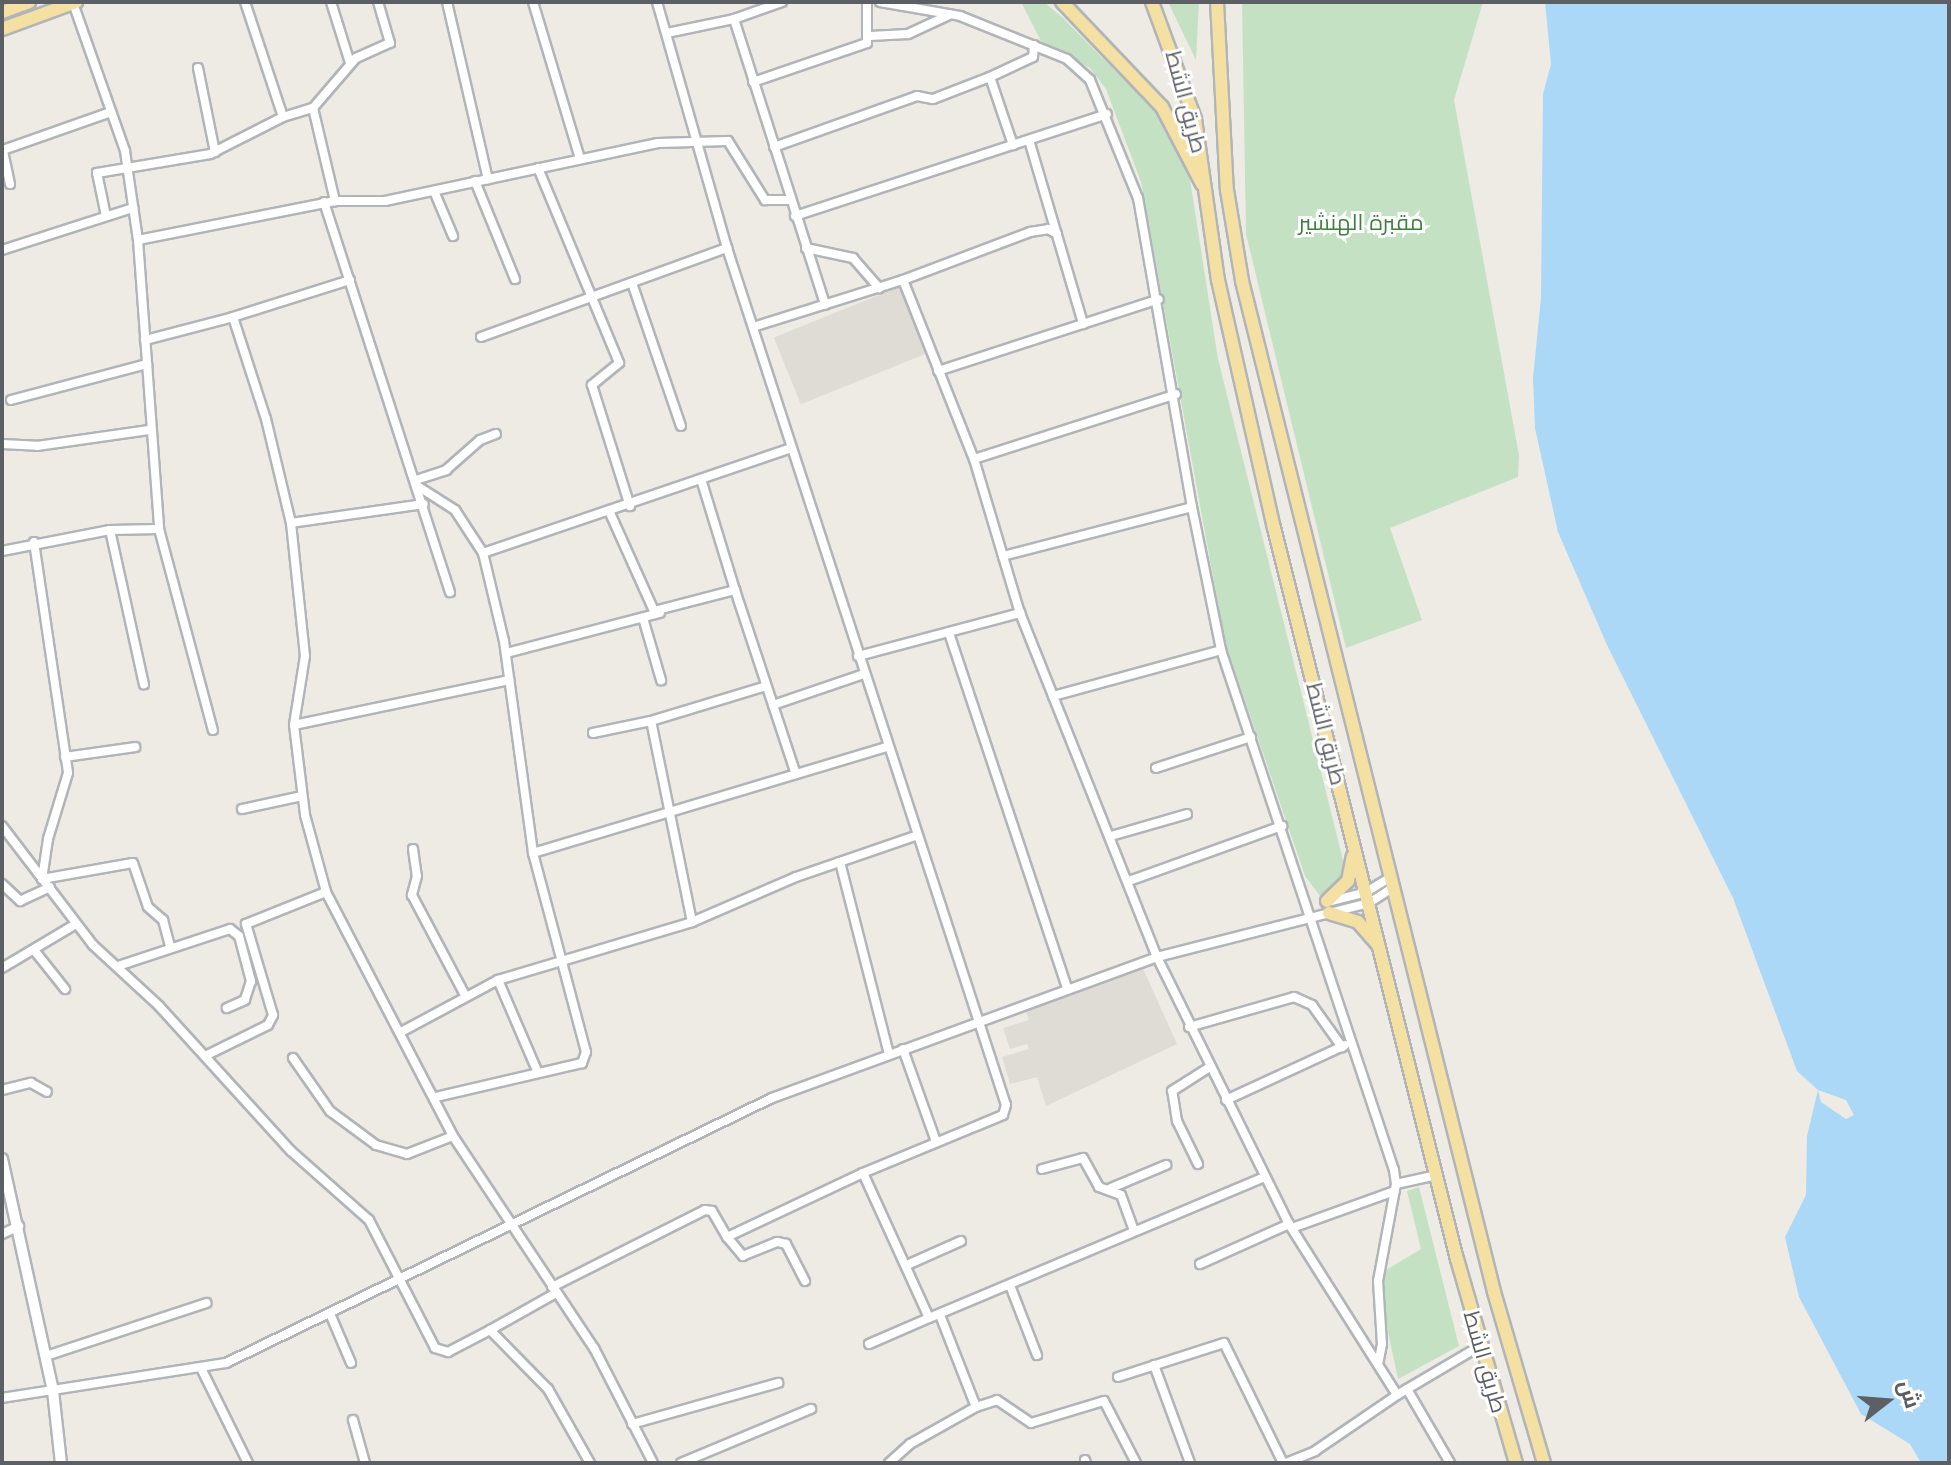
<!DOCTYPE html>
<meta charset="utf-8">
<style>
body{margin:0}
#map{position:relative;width:1951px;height:1465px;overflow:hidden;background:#edebe4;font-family:Inter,Cairo,sans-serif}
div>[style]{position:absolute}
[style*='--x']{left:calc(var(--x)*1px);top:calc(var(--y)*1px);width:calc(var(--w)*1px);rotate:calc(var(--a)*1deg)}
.education>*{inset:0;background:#dfdcd5;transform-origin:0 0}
.green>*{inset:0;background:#c4e2c3}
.water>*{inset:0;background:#abd8f6}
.pier>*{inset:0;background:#edebe4}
.roads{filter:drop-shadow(2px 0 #b1b4b8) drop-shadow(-2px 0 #b1b4b8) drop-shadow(0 2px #b1b4b8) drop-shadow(0 -2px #b1b4b8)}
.minor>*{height:8px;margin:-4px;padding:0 4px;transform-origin:4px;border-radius:4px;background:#fff}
.tertiary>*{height:10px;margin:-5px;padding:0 5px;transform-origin:5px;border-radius:5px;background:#fff}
.trunk>*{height:12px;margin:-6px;padding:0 6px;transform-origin:6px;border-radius:6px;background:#f4e0a2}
span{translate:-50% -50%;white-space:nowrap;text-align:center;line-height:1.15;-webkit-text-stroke:6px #fff;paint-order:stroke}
.street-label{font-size:22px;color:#5c5f63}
.park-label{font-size:22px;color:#3e803f}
.frame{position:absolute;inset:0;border:4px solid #5c5f63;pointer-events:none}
.north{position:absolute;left:1847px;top:1361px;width:80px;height:80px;-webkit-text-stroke:6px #fff;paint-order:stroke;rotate:73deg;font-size:22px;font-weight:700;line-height:32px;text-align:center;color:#5c5f63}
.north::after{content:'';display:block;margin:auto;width:28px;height:36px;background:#5c5f63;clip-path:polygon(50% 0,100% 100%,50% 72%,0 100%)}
</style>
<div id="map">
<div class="education">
<i style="left:899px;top:287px;width:72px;height:135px;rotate:68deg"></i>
<i style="clip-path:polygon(1141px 964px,1177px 1044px,1046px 1106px,1037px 1077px,1010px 1084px,1002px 1057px,1029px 1049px,1027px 1044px,1010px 1049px,1003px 1028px,1029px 1020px,1025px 1009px)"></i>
</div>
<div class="green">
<i style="clip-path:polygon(1021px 2px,1044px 2px,1062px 17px,1155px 111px,1176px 141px,1189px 173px,1218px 359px,1346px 872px,1320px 896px,1305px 876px,1225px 642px,1141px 182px,1106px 89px,1090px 68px,1041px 41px)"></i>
<i style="clip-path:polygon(1168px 2px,1199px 2px,1196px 60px)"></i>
<i style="clip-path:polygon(1242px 2px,1483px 2px,1454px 100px,1519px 455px,1518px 477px,1390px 528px,1422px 620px,1346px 648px,1246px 234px)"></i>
<i style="clip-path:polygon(1419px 1187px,1459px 1346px,1398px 1379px,1376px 1276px,1421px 1249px,1407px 1191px)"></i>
</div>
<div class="water">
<i style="clip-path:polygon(1545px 2px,1949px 2px,1949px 1463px,1921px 1463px,1910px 1444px,1861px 1414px,1799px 1297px,1785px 1237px,1806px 1195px,1807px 1136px,1818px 1090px,1797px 1071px,1733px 898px,1607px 645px,1558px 532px,1535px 428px,1533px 378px,1541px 298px,1543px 94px,1551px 64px)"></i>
</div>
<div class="pier">
<i style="clip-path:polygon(1818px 1090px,1846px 1100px,1854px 1115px,1846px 1119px,1821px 1102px)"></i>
</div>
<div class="roads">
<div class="minor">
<i style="--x:245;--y:2;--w:121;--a:71.7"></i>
<i style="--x:331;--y:2;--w:64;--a:72.7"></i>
<i style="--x:447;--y:2;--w:182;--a:77"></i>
<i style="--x:533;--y:2;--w:164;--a:73.3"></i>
<i style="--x:657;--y:2;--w:256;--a:74.1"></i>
<i style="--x:727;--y:248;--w:901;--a:71.97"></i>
<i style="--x:1006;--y:1105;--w:10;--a:107"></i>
<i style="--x:1003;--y:1115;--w:152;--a:157.5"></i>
<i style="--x:863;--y:1173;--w:159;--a:65.5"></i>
<i style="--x:929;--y:1318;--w:364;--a:-22.8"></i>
<i style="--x:782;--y:2;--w:51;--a:160.5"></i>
<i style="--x:734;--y:19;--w:300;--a:72.3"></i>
<i style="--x:880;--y:2;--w:81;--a:9.9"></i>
<i style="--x:960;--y:16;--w:115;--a:21.9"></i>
<i style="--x:1067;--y:59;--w:31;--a:42"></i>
<i style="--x:1090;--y:80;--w:127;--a:67.9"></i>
<i style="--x:1138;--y:198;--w:314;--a:80.1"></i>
<i style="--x:73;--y:3;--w:157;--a:70.6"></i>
<i style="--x:125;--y:151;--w:90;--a:81.7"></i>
<i style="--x:138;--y:240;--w:290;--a:85.8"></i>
<i style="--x:159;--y:529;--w:208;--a:75"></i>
<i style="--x:667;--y:33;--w:68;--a:-11.8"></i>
<i style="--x:870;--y:36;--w:38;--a:-3"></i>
<i style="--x:908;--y:34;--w:45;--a:-24.9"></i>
<i style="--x:198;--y:68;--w:86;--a:78.6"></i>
<i style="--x:990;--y:77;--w:72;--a:71.3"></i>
<i style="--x:753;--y:82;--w:120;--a:-18.9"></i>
<i style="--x:867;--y:43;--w:41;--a:-90"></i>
<i style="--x:313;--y:108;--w:96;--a:76.7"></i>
<i style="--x:1029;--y:140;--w:192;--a:73.6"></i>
<i style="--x:774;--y:147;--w:152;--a:-19.6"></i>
<i style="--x:917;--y:96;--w:16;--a:11"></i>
<i style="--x:933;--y:99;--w:61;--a:-21.1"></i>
<i style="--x:990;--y:77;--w:47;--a:-24.9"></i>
<i style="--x:1033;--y:57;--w:12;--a:-85"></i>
<i style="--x:538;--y:168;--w:211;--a:67.4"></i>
<i style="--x:619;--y:363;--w:35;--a:141"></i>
<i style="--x:592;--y:385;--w:127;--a:72.6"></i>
<i style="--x:475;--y:181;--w:106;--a:67.8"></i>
<i style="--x:10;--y:184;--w:35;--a:-102"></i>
<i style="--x:3;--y:150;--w:114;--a:-19.4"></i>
<i style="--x:434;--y:191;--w:49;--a:67.1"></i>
<i style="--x:324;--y:202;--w:410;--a:72.1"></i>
<i style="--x:106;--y:216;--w:44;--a:-101.8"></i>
<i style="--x:97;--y:173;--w:115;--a:-9.5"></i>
<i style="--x:210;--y:154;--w:82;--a:-26.9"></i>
<i style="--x:283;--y:117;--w:31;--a:-17"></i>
<i style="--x:313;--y:108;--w:66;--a:-49.3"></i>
<i style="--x:356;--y:58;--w:37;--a:-24"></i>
<i style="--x:390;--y:43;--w:43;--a:-106.3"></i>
<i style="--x:795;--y:216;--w:328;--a:-18.1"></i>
<i style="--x:138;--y:240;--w:201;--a:-11.2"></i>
<i style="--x:335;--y:201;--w:50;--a:0"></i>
<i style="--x:385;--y:201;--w:279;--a:-12"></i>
<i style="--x:658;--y:143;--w:70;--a:-1.6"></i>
<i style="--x:728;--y:141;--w:70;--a:57.9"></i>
<i style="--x:765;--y:200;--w:26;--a:0"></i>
<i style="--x:806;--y:248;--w:48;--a:12"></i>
<i style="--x:853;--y:258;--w:40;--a:49"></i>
<i style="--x:2;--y:250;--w:138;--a:-17.8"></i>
<i style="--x:350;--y:280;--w:123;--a:162.5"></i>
<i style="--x:233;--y:317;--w:107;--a:72.1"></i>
<i style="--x:266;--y:419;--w:107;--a:76.5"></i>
<i style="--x:291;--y:523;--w:134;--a:84"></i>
<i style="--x:305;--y:656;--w:70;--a:99.1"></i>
<i style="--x:294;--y:725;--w:91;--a:83"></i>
<i style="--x:305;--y:815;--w:80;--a:74.7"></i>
<i style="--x:326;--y:892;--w:275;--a:62.5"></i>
<i style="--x:453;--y:1136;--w:255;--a:56.4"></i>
<i style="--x:594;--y:1348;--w:129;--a:62.8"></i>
<i style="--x:903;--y:280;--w:136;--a:-20.7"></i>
<i style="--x:1030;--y:232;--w:18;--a:-9"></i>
<i style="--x:1048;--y:229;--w:10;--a:29"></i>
<i style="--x:632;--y:283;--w:151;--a:71.1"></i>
<i style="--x:753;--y:327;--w:157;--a:-17.4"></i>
<i style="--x:903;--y:280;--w:193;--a:68.4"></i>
<i style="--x:974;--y:459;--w:161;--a:73.4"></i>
<i style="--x:1020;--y:613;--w:370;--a:68.3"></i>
<i style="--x:1157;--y:957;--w:298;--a:63.7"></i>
<i style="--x:1289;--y:1224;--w:202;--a:57.7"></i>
<i style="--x:1397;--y:1395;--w:96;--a:-30.6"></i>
<i style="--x:481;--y:337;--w:262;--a:-19.9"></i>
<i style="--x:145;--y:340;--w:91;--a:-14.6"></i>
<i style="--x:938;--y:371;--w:232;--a:-18"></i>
<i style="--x:11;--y:400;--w:141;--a:-14.8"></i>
<i style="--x:2;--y:444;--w:35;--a:3"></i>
<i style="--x:37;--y:446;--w:113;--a:-8.1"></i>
<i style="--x:974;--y:459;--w:212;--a:-17.8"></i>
<i style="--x:701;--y:479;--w:116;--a:73"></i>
<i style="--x:416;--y:480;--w:32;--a:-18"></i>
<i style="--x:446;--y:470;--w:45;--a:-41.4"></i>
<i style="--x:480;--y:440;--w:17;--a:-21"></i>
<i style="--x:419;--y:487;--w:43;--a:32.6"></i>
<i style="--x:455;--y:510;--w:51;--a:56.9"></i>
<i style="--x:483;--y:553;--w:90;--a:76.6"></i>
<i style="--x:504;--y:641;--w:214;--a:82.2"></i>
<i style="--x:533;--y:853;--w:206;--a:75.1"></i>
<i style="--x:586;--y:1052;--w:12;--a:110"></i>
<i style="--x:582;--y:1063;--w:150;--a:166.9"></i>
<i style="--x:610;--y:513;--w:107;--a:65.8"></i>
<i style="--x:654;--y:611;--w:84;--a:-14.5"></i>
<i style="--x:735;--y:590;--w:194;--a:71.7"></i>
<i style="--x:291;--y:523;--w:134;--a:-8.1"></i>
<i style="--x:110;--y:530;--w:158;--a:77.6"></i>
<i style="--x:34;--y:542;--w:233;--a:81.6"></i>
<i style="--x:68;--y:773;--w:69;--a:106.9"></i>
<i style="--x:48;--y:839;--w:40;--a:98.5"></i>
<i style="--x:2;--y:551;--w:110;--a:-11"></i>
<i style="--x:110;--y:530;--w:49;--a:-1.2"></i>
<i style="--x:483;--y:553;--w:326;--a:-18.8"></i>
<i style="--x:1003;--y:556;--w:195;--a:-14.5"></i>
<i style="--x:1192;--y:507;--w:146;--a:78.5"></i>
<i style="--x:1221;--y:650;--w:548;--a:71.6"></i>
<i style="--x:1394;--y:1170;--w:14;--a:82"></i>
<i style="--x:1396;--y:1184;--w:99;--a:100.5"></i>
<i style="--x:1378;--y:1281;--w:63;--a:86.4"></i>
<i style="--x:1382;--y:1344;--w:20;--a:101"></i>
<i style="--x:643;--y:618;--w:65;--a:73.8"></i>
<i style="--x:949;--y:633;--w:374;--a:71.6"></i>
<i style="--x:506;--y:653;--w:159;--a:-14.6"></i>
<i style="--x:858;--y:656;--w:168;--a:-14.9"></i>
<i style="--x:1053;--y:696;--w:174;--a:-15.3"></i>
<i style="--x:773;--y:705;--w:96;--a:-18.8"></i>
<i style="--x:294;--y:725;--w:220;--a:-11.8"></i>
<i style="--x:593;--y:733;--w:59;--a:-11.7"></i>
<i style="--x:65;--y:757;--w:71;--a:-8.1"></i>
<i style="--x:1156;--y:768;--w:100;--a:-18.1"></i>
<i style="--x:242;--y:809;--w:61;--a:-12.2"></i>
<i style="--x:2;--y:826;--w:150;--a:52.6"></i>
<i style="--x:93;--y:945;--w:90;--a:42.7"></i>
<i style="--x:159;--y:1006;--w:196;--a:47.7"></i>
<i style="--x:291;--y:1151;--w:104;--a:41.5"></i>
<i style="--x:369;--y:1220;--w:144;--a:62.7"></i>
<i style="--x:435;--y:1348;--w:14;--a:17"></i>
<i style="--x:448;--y:1352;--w:47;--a:-27.6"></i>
<i style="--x:1111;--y:836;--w:79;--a:-16.1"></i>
<i style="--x:413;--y:849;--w:27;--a:82"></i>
<i style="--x:417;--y:876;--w:20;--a:105"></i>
<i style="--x:412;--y:895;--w:113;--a:62.1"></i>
<i style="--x:533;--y:853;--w:369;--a:-16.7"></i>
<i style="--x:840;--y:862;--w:198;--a:75.7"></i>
<i style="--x:42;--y:879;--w:92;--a:-10"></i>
<i style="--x:133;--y:863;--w:46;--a:71.2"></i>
<i style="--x:148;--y:907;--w:20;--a:41"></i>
<i style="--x:163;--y:920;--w:27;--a:75"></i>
<i style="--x:1129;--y:881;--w:163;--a:-19.8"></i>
<i style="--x:2;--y:884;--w:25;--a:43"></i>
<i style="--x:20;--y:901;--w:33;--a:-25"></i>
<i style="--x:1331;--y:901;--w:36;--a:-14"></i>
<i style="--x:1366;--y:892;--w:27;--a:-31"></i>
<i style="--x:692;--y:922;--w:205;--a:-101.5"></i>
<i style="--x:651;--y:721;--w:120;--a:-16.9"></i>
<i style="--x:34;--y:950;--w:50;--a:51.5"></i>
<i style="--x:118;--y:966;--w:118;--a:-18.3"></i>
<i style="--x:230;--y:929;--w:11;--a:38"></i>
<i style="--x:239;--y:936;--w:47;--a:75.1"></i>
<i style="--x:251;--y:981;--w:20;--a:108"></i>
<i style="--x:245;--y:1000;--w:20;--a:156"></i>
<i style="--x:2;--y:968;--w:84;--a:-30.8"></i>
<i style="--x:498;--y:980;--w:101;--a:66.7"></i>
<i style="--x:1189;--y:1027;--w:109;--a:-15.9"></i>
<i style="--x:1294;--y:997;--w:20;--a:24"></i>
<i style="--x:1312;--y:1005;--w:52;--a:54.5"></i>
<i style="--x:401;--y:1032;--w:110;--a:-28.2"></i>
<i style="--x:498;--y:980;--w:202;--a:-16.6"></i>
<i style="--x:692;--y:922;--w:113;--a:-23.4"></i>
<i style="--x:796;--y:877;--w:126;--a:-19"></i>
<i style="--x:903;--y:1049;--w:96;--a:70.4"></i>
<i style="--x:205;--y:1056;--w:70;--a:-26.2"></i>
<i style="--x:268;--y:1025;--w:11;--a:-63"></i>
<i style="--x:273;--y:1015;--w:95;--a:-106.5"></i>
<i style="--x:246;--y:924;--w:86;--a:-21.8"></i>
<i style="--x:293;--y:1058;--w:65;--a:55.1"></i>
<i style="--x:330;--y:1111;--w:57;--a:36.5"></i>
<i style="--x:376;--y:1145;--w:32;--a:16"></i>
<i style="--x:407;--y:1154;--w:49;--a:-21.4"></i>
<i style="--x:2;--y:1090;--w:30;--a:-14"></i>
<i style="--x:31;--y:1083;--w:18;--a:29"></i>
<i style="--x:1226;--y:1100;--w:131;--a:-24.8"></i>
<i style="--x:1198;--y:1164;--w:48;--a:-116"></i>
<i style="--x:1177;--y:1121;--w:30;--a:-99"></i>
<i style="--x:1172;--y:1091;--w:45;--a:-32.3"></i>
<i style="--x:1042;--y:1169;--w:42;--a:-15"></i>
<i style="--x:1083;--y:1158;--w:33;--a:61"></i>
<i style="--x:1099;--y:1187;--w:23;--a:20"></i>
<i style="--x:1121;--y:1195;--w:38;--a:70"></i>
<i style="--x:1396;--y:1184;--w:42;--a:-12.4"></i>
<i style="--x:1111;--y:1188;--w:60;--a:-22.7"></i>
<i style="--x:1292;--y:1228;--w:109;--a:-19.9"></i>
<i style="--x:2;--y:1234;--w:19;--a:-25"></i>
<i style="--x:1200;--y:1264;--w:98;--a:-24.2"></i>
<i style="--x:907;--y:1265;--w:59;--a:-24"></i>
<i style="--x:805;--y:1281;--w:42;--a:-117.2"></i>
<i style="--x:786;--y:1244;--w:9;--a:-167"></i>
<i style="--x:777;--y:1242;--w:37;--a:158"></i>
<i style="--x:743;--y:1256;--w:25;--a:-130"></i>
<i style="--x:727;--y:1237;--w:150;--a:-25.2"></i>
<i style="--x:552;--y:1287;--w:171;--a:-26.7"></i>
<i style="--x:705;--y:1210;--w:7;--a:8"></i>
<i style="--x:712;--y:1211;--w:30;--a:60"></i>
<i style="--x:1011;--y:1288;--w:72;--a:68.8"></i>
<i style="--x:556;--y:1293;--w:76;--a:150.7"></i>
<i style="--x:490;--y:1330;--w:83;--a:45.5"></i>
<i style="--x:548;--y:1389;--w:85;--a:60.4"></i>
<i style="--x:331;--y:1316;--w:51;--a:66.9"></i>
<i style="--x:869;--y:1344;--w:65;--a:-23.4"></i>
<i style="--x:46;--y:1356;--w:169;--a:-18.3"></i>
<i style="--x:1154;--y:1365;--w:104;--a:69.8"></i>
<i style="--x:202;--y:1370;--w:104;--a:63.7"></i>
<i style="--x:1118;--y:1377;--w:111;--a:-17.8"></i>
<i style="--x:1224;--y:1343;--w:134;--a:63.8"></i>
<i style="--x:1407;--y:1389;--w:86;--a:59.8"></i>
<i style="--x:2;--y:1398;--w:227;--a:-8.9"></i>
<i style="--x:226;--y:1363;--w:607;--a:-25.89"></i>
<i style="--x:772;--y:1098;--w:410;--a:-20.1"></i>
<i style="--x:1157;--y:957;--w:219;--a:-14.3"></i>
<i style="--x:1369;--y:903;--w:27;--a:-33"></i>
<i style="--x:976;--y:1407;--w:22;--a:-18"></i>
<i style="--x:997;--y:1400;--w:41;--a:34.1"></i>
<i style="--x:1031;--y:1423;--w:76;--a:-16.8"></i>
<i style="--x:1104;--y:1401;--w:70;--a:62.7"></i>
<i style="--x:353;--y:1420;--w:45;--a:74.4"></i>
<i style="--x:632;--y:1424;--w:152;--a:-15.7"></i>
<i style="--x:1085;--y:1460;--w:3;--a:72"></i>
<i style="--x:681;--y:1463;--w:141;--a:-22.6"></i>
<i style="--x:889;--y:1463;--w:28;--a:-42"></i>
<i style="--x:910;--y:1444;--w:76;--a:-29.3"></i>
<i style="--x:976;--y:1407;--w:99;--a:-111.4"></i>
<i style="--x:1286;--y:1463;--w:31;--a:-22"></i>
<i style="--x:1315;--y:1451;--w:99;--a:-34.3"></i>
</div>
<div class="tertiary">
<i style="--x:2;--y:1159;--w:238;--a:77.6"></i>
<i style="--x:53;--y:1391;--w:72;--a:83.7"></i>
</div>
<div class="trunk">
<i style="--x:1062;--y:2;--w:145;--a:46.4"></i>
<i style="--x:1162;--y:107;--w:87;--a:62.5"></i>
<i style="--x:1152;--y:2;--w:125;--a:69.8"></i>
<i style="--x:1195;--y:119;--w:163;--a:81.9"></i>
<i style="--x:1218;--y:280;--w:254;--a:77.3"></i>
<i style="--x:1274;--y:528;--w:754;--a:75.95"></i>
<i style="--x:1457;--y:1259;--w:212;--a:73.9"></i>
<i style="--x:1217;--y:2;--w:188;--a:87"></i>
<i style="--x:1227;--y:190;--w:92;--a:80.6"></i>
<i style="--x:1242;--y:281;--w:1042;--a:76"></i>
<i style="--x:1494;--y:1292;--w:178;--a:73.7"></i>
<i style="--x:2;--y:12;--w:29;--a:-20"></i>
<i style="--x:2;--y:29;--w:79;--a:-20"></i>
<i style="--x:1327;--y:901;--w:29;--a:-44"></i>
<i style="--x:1348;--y:881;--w:25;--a:-79"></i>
<i style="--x:1329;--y:913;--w:30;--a:17"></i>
<i style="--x:1358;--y:922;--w:30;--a:49"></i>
</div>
</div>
<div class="street-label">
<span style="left:1186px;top:102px;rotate:75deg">طريق الشط</span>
<span style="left:1326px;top:734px;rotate:76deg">طريق الشط</span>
<span style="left:1485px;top:1362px;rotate:74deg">طريق الشط</span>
</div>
<div class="park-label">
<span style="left:1361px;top:223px">مقبرة الهنشير</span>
</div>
<div class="frame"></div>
<div class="north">ش</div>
</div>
